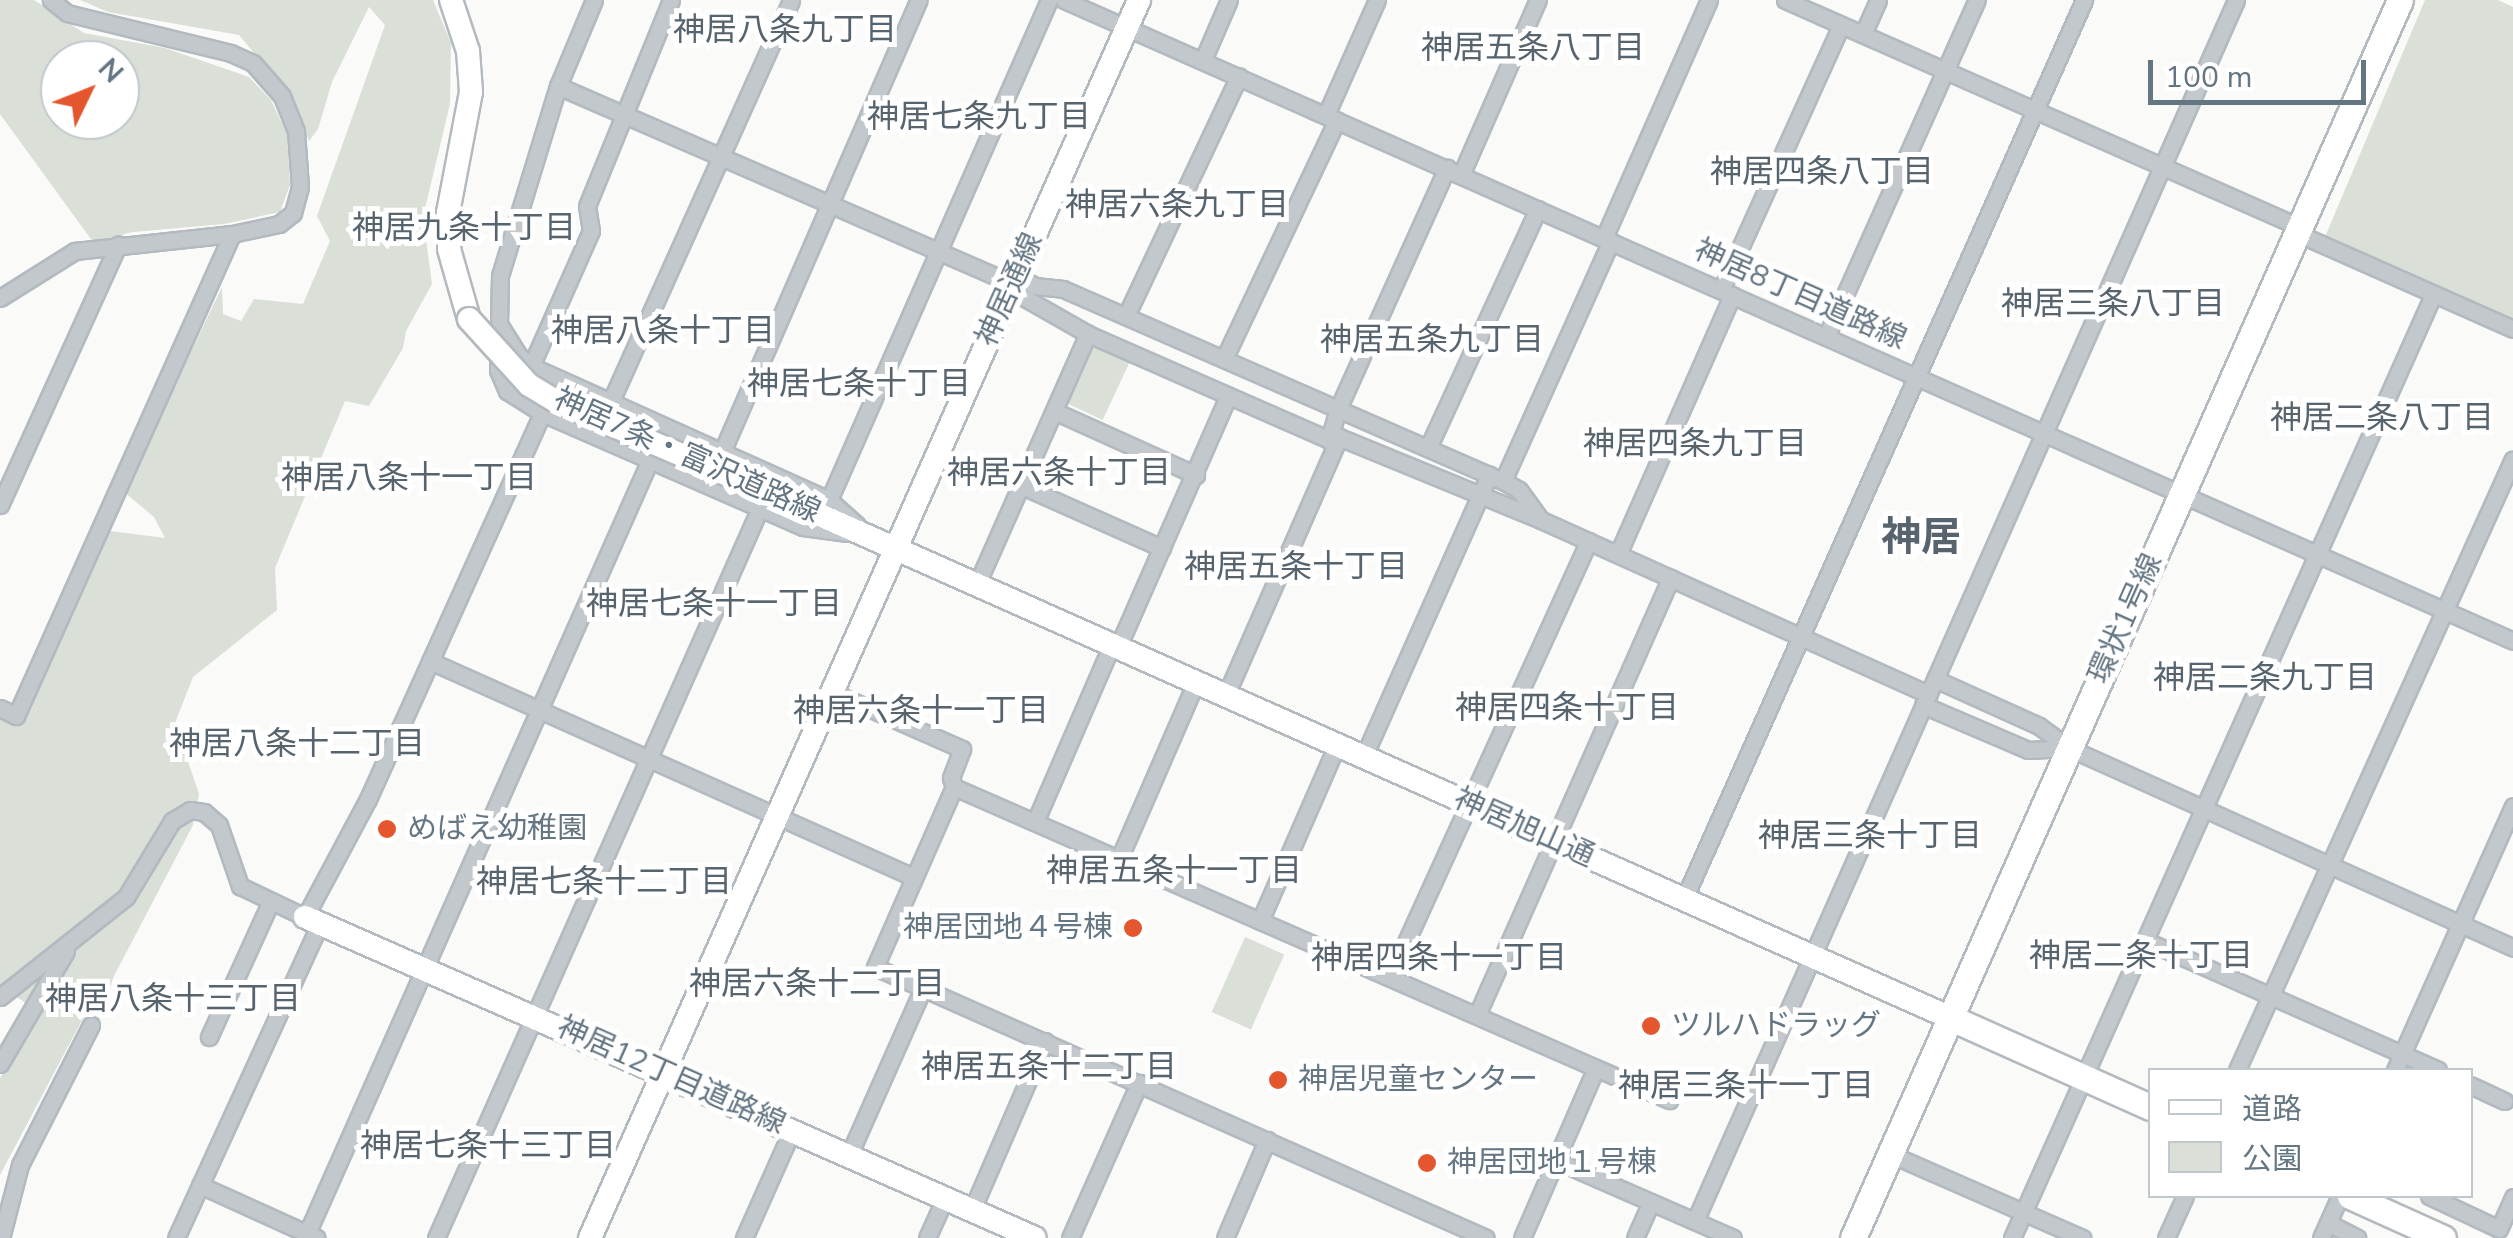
<!DOCTYPE html>
<meta charset="utf-8">
<style>
body{margin:0}
#map{position:relative;width:2513px;height:1238px;overflow:hidden;background:#fafaf8;font-family:"Nunito Sans","Noto Sans JP",sans-serif}
div>[style]{position:absolute}
[style*='--x']{left:calc(var(--x)*1px);top:calc(var(--y)*1px);width:calc(var(--w)*1px);rotate:calc(var(--a)*1deg)}
.green>*{inset:0;background:#dadfd7;transform-origin:0 0}
.roads{filter:drop-shadow(2px 0 #b3babf) drop-shadow(-2px 0 #b3babf) drop-shadow(0 2px #b3babf) drop-shadow(0 -2px #b3babf)}
.street>*{height:15px;margin:-7.5px;padding:0 7.5px;transform-origin:7.5px;border-radius:7.5px;background:#c3c8cc}
.secondary>*{height:22px;margin:-11px;padding:0 11px;transform-origin:11px;border-radius:11px;background:#fff}
.primary>*{height:25px;margin:-12.5px;padding:0 12.5px;transform-origin:12.5px;border-radius:12.5px;background:#fff}
.bridges{filter:drop-shadow(2px 0 #b3babf) drop-shadow(-2px 0 #b3babf) drop-shadow(0 2px #b3babf) drop-shadow(0 -2px #b3babf)}
.secondary-bridge>*{height:22px;margin:-11px;padding:0 11px;transform-origin:11px;border-radius:11px;background:#fff}
.dots>*{width:28px;height:28px;translate:-50% -50%;box-sizing:border-box;border:5px solid #fff;border-radius:50%}
span{translate:-50% -50%;white-space:nowrap;text-align:center;line-height:1.15;-webkit-text-stroke:10px #fff;paint-order:stroke}
.street-label{font-size:30px;color:#657683}
.poi-label{font-size:30px;color:#657683}
.left{translate:0 -50%;text-align:left}
.right{translate:-100% -50%;text-align:right}
.neighbourhood-label{font-size:32px;color:#57646e}
.district-label{font-size:40px;color:#57646e;font-weight:700}
.legend{position:absolute;left:2148px;top:1068px;width:325px;height:130px;box-sizing:border-box;background:#fff;border:2px solid #c1c8cd;margin:0;padding:12px 18px;list-style:none;font-size:30px;color:#657683}
.legend li{display:flex;align-items:center;gap:20px;height:50px}
.legend b{width:50px;border:2px solid #c1c8cd}
.north{position:absolute;left:40px;top:40px;width:100px;height:100px;box-sizing:border-box;background:#fff;border:2px solid #c1c8cd;border-radius:50%;rotate:47deg;font-size:28px;font-weight:700;line-height:40px;text-align:center;color:#657683}
.north::after{content:'';display:block;margin:auto;width:35px;height:45px;background:#e4572e;clip-path:polygon(50% 0,100% 100%,50% 72%,0 100%)}
.scale{position:absolute;left:2148px;top:60px;width:218px;height:45px;box-sizing:border-box;border:5px solid #657683;border-top:0;padding-left:12px;font-size:30px;line-height:35px;white-space:nowrap;color:#657683;-webkit-text-stroke:8px #fff;paint-order:stroke}
</style>
<div id="map">
<div class="green">
<i style="clip-path:polygon(evenodd,0 0,34px 0,84px 33px,165px 48px,249px 77px,271px 100px,287px 134px,290px 185px,280px 212px,224px 224px,133px 232px,93px 242px,0 114px,0 0,60px 60px,120px 60px,120px 120px,60px 120px,60px 60px)"></i>
<i style="clip-path:polygon(80px 0,433px 0,451px 43px,450px 104px,423px 217px,432px 284px,406px 331px,403px 348px,369px 406px,345px 401px,275px 568px,277px 610px,193px 677px,175px 723px,199px 794px,193px 825px,114px 976px,102px 1010px,90px 1005px,0 1175px,0 1078px,38px 1012px,0 985px,0 716px,16px 723px,110px 531px,165px 538px,154px 517px,124px 492px,222px 287px,223px 314px,241px 321px,254px 299px,303px 304px,330px 241px,317px 216px,385px 25px,369px 7px,332px 82px,318px 129px,309px 141px,292px 98px,239px 35px,108px 12px)"></i>
<i style="clip-path:polygon(2425px 0,2498px 0,2513px 7px,2513px 320px,2325px 237px)"></i>
<i style="left:1093px;top:346px;width:40px;height:63px;rotate:25deg"></i>
<i style="left:1245px;top:937px;width:43px;height:82px;rotate:24deg"></i>
</div>
<div class="roads">
<div class="street">
<i style="--x:594;--y:0;--w:93;--a:112.7"></i>
<i style="--x:558;--y:86;--w:199;--a:107"></i>
<i style="--x:500;--y:276;--w:94;--a:91.2"></i>
<i style="--x:498;--y:370;--w:23;--a:67"></i>
<i style="--x:507;--y:391;--w:41;--a:32.2"></i>
<i style="--x:542;--y:413;--w:285;--a:23.6"></i>
<i style="--x:803;--y:527;--w:43;--a:7.9"></i>
<i style="--x:1064;--y:0;--w:1584;--a:23.86"></i>
<i style="--x:1785;--y:0;--w:565;--a:23.8"></i>
<i style="--x:1863;--y:34;--w:37;--a:-66"></i>
<i style="--x:1203;--y:60;--w:65;--a:-66.6"></i>
<i style="--x:558;--y:86;--w:495;--a:23.5"></i>
<i style="--x:1326;--y:115;--w:126;--a:-66.1"></i>
<i style="--x:1461;--y:175;--w:191;--a:-66.3"></i>
<i style="--x:2299;--y:234;--w:234;--a:23.9"></i>
<i style="--x:1604;--y:238;--w:260;--a:-66.2"></i>
<i style="--x:1015;--y:275;--w:23;--a:29"></i>
<i style="--x:1035;--y:286;--w:28;--a:6"></i>
<i style="--x:1063;--y:289;--w:480;--a:23.6"></i>
<i style="--x:1503;--y:481;--w:18;--a:29"></i>
<i style="--x:1519;--y:490;--w:37;--a:54"></i>
<i style="--x:1009;--y:289;--w:91;--a:29.7"></i>
<i style="--x:1088;--y:334;--w:263;--a:23.7"></i>
<i style="--x:1329;--y:440;--w:10;--a:-17"></i>
<i style="--x:1339;--y:437;--w:218;--a:22.3"></i>
<i style="--x:1541;--y:520;--w:425;--a:24.2"></i>
<i style="--x:1721;--y:290;--w:291;--a:-65.6"></i>
<i style="--x:0;--y:298;--w:89;--a:-32.1"></i>
<i style="--x:75;--y:251;--w:158;--a:-6.2"></i>
<i style="--x:232;--y:234;--w:48;--a:-12"></i>
<i style="--x:279;--y:224;--w:18;--a:-38"></i>
<i style="--x:293;--y:213;--w:27;--a:-75"></i>
<i style="--x:300;--y:187;--w:56;--a:-94.1"></i>
<i style="--x:296;--y:131;--w:38;--a:-112"></i>
<i style="--x:282;--y:96;--w:44;--a:-131.3"></i>
<i style="--x:253;--y:63;--w:24;--a:-156"></i>
<i style="--x:231;--y:53;--w:169;--a:-166.3"></i>
<i style="--x:67;--y:13;--w:21;--a:-141"></i>
<i style="--x:1126;--y:316;--w:265;--a:-64.8"></i>
<i style="--x:499;--y:324;--w:36;--a:58"></i>
<i style="--x:518;--y:355;--w:17;--a:40"></i>
<i style="--x:531;--y:366;--w:327;--a:24.2"></i>
<i style="--x:829;--y:500;--w:38;--a:42"></i>
<i style="--x:1826;--y:337;--w:369;--a:-65.9"></i>
<i style="--x:1224;--y:359;--w:264;--a:-64.7"></i>
<i style="--x:528;--y:373;--w:155;--a:-66.1"></i>
<i style="--x:591;--y:231;--w:25;--a:-99"></i>
<i style="--x:587;--y:206;--w:222;--a:-67.8"></i>
<i style="--x:1054;--y:411;--w:156;--a:24.3"></i>
<i style="--x:598;--y:430;--w:471;--a:-65.8"></i>
<i style="--x:1329;--y:440;--w:32;--a:-74"></i>
<i style="--x:1338;--y:409;--w:265;--a:-65.7"></i>
<i style="--x:1428;--y:448;--w:263;--a:-65.3"></i>
<i style="--x:722;--y:452;--w:493;--a:-66.5"></i>
<i style="--x:1503;--y:481;--w:263;--a:-65.8"></i>
<i style="--x:1022;--y:486;--w:153;--a:23.9"></i>
<i style="--x:829;--y:500;--w:546;--a:-66.25"></i>
<i style="--x:0;--y:505;--w:286;--a:-65.6"></i>
<i style="--x:1618;--y:554;--w:283;--a:-66.2"></i>
<i style="--x:977;--y:584;--w:274;--a:-66.1"></i>
<i style="--x:1118;--y:647;--w:274;--a:-66.3"></i>
<i style="--x:430;--y:661;--w:529;--a:24.09"></i>
<i style="--x:1935;--y:679;--w:114;--a:24.3"></i>
<i style="--x:2039;--y:726;--w:37;--a:36"></i>
<i style="--x:2069;--y:748;--w:487;--a:24.2"></i>
<i style="--x:834;--y:693;--w:140;--a:23.6"></i>
<i style="--x:962;--y:749;--w:31;--a:111"></i>
<i style="--x:951;--y:778;--w:9;--a:72"></i>
<i style="--x:954;--y:787;--w:197;--a:113.7"></i>
<i style="--x:875;--y:967;--w:668;--a:23.92"></i>
<i style="--x:1226;--y:695;--w:282;--a:-66.3"></i>
<i style="--x:1923;--y:705;--w:114;--a:23.2"></i>
<i style="--x:2028;--y:750;--w:41;--a:-2.8"></i>
<i style="--x:0;--y:708;--w:18;--a:27"></i>
<i style="--x:16;--y:716;--w:528;--a:-65.86"></i>
<i style="--x:1364;--y:756;--w:308;--a:-66"></i>
<i style="--x:954;--y:787;--w:781;--a:23.64"></i>
<i style="--x:1035;--y:822;--w:194;--a:-66.6"></i>
<i style="--x:1119;--y:859;--w:193;--a:-66.5"></i>
<i style="--x:1684;--y:899;--w:984;--a:-66.01"></i>
<i style="--x:1260;--y:921;--w:192;--a:-66.4"></i>
<i style="--x:2146;--y:941;--w:319;--a:23.8"></i>
<i style="--x:1390;--y:977;--w:479;--a:-65.5"></i>
<i style="--x:0;--y:997;--w:161;--a:-38.4"></i>
<i style="--x:126;--y:897;--w:89;--a:-58.8"></i>
<i style="--x:172;--y:821;--w:21;--a:-31"></i>
<i style="--x:190;--y:810;--w:14;--a:8"></i>
<i style="--x:204;--y:812;--w:20;--a:41"></i>
<i style="--x:219;--y:825;--w:65;--a:71"></i>
<i style="--x:240;--y:886;--w:72;--a:25.5"></i>
<i style="--x:305;--y:917;--w:134;--a:-61.9"></i>
<i style="--x:368;--y:799;--w:423;--a:-65.7"></i>
<i style="--x:1477;--y:1015;--w:478;--a:-66.1"></i>
<i style="--x:209;--y:1037;--w:147;--a:-65.5"></i>
<i style="--x:0;--y:1064;--w:131;--a:-59.7"></i>
<i style="--x:2237;--y:1070;--w:670;--a:-65.69"></i>
<i style="--x:2395;--y:1070;--w:289;--a:-65.9"></i>
<i style="--x:2470;--y:1085;--w:38;--a:25"></i>
<i style="--x:1890;--y:1154;--w:210;--a:23.6"></i>
<i style="--x:849;--y:1155;--w:183;--a:-66.1"></i>
<i style="--x:1557;--y:1161;--w:192;--a:23.6"></i>
<i style="--x:200;--y:1185;--w:128;--a:24.4"></i>
<i style="--x:2429;--y:1196;--w:77;--a:25.2"></i>
<i style="--x:2499;--y:1229;--w:35;--a:-66"></i>
<i style="--x:972;--y:1210;--w:184;--a:-66.6"></i>
<i style="--x:1695;--y:1221;--w:1335;--a:-66.1"></i>
<i style="--x:2328;--y:1223;--w:33;--a:27"></i>
<i style="--x:1;--y:1238;--w:75;--a:-75.4"></i>
<i style="--x:20;--y:1165;--w:157;--a:-63.1"></i>
<i style="--x:176;--y:1238;--w:346;--a:-65.4"></i>
<i style="--x:305;--y:1238;--w:851;--a:-66.09"></i>
<i style="--x:436;--y:1238;--w:799;--a:-66.07"></i>
<i style="--x:744;--y:1238;--w:118;--a:-66"></i>
<i style="--x:927;--y:1238;--w:44;--a:-65.8"></i>
<i style="--x:1070;--y:1238;--w:170;--a:-66"></i>
<i style="--x:1225;--y:1238;--w:107;--a:-66.8"></i>
<i style="--x:1522;--y:1238;--w:185;--a:-66.5"></i>
<i style="--x:1635;--y:1238;--w:39;--a:-66"></i>
<i style="--x:2012;--y:1238;--w:1033;--a:-65.94"></i>
<i style="--x:2166;--y:1238;--w:46;--a:-65.7"></i>
<i style="--x:2321;--y:1238;--w:46;--a:-65.7"></i>
</div>
<div class="secondary">
<i style="--x:451;--y:0;--w:54;--a:71.6"></i>
<i style="--x:468;--y:51;--w:41;--a:85.8"></i>
<i style="--x:471;--y:92;--w:123;--a:100.8"></i>
<i style="--x:448;--y:213;--w:36;--a:88"></i>
<i style="--x:449;--y:249;--w:73;--a:74.1"></i>
<i style="--x:793;--y:503;--w:1267;--a:23.98"></i>
<i style="--x:305;--y:917;--w:797;--a:23.74"></i>
<i style="--x:590;--y:1238;--w:1354;--a:-66.08"></i>
</div>
<div class="primary">
<i style="--x:1951;--y:1018;--w:218;--a:24.1"></i>
<i style="--x:2350;--y:1196;--w:102;--a:24.3"></i>
<i style="--x:1853;--y:1238;--w:1353;--a:-66.16"></i>
</div>
</div>
<div class="bridges">
<div class="secondary-bridge">
<i style="--x:469;--y:319;--w:89;--a:47.7"></i>
<i style="--x:529;--y:385;--w:31;--a:31"></i>
<i style="--x:556;--y:401;--w:258;--a:23.3"></i>
</div>
</div>
<div class="dots">
<i style="left:387px;top:829px;background:#e4572e"></i>
<i style="left:1133px;top:928px;background:#e4572e"></i>
<i style="left:1651px;top:1026px;background:#e4572e"></i>
<i style="left:1278px;top:1080px;background:#e4572e"></i>
<i style="left:1427px;top:1163px;background:#e4572e"></i>
</div>
<div class="street-label">
<span style="left:1010px;top:290px;rotate:-66deg">神居通線</span>
<span style="left:1800px;top:295px;rotate:24deg">神居8丁目道路線</span>
<span style="left:687px;top:456px;rotate:24deg">神居7条・富沢道路線</span>
<span style="left:2126px;top:619px;rotate:-66deg">環状1号線</span>
<span style="left:1524px;top:828px;rotate:24deg">神居旭山通</span>
<span style="left:671px;top:1076px;rotate:24deg">神居12丁目道路線</span>
</div>
<div class="poi-label">
<span class="left" style="left:407px;top:829px">めばえ幼稚園</span>
<span class="right" style="left:1113px;top:928px">神居団地４号棟</span>
<span class="left" style="left:1671px;top:1026px">ツルハドラッグ</span>
<span class="left" style="left:1298px;top:1080px">神居児童センター</span>
<span class="left" style="left:1447px;top:1163px">神居団地１号棟</span>
</div>
<div class="neighbourhood-label">
<span style="left:785px;top:30px">神居八条九丁目</span>
<span style="left:1533px;top:48px">神居五条八丁目</span>
<span style="left:979px;top:117px">神居七条九丁目</span>
<span style="left:1822px;top:172px">神居四条八丁目</span>
<span style="left:1177px;top:205px">神居六条九丁目</span>
<span style="left:464px;top:228px">神居九条十丁目</span>
<span style="left:2113px;top:304px">神居三条八丁目</span>
<span style="left:663px;top:331px">神居八条十丁目</span>
<span style="left:1432px;top:340px">神居五条九丁目</span>
<span style="left:859px;top:384px">神居七条十丁目</span>
<span style="left:2382px;top:418px">神居二条八丁目</span>
<span style="left:1695px;top:444px">神居四条九丁目</span>
<span style="left:1059px;top:473px">神居六条十丁目</span>
<span style="left:409px;top:478px">神居八条十一丁目</span>
<span style="left:1296px;top:567px">神居五条十丁目</span>
<span style="left:714px;top:604px">神居七条十一丁目</span>
<span style="left:2265px;top:678px">神居二条九丁目</span>
<span style="left:1567px;top:708px">神居四条十丁目</span>
<span style="left:921px;top:711px">神居六条十一丁目</span>
<span style="left:297px;top:744px">神居八条十二丁目</span>
<span style="left:1870px;top:836px">神居三条十丁目</span>
<span style="left:1174px;top:871px">神居五条十一丁目</span>
<span style="left:604px;top:882px">神居七条十二丁目</span>
<span style="left:2141px;top:956px">神居二条十丁目</span>
<span style="left:1439px;top:958px">神居四条十一丁目</span>
<span style="left:817px;top:984px">神居六条十二丁目</span>
<span style="left:173px;top:999px">神居八条十三丁目</span>
<span style="left:1049px;top:1067px">神居五条十二丁目</span>
<span style="left:1746px;top:1086px">神居三条十一丁目</span>
<span style="left:488px;top:1146px">神居七条十三丁目</span>
</div>
<div class="district-label">
<span style="left:1921px;top:537px">神居</span>
</div>
<ul class="legend">
<li><b style="height:12px;background:#fff"></b>道路</li>
<li><b style="height:28px;background:#dadfd7"></b>公園</li>
</ul>
<div class="north">N</div>
<div class="scale">100 m</div>
</div>
